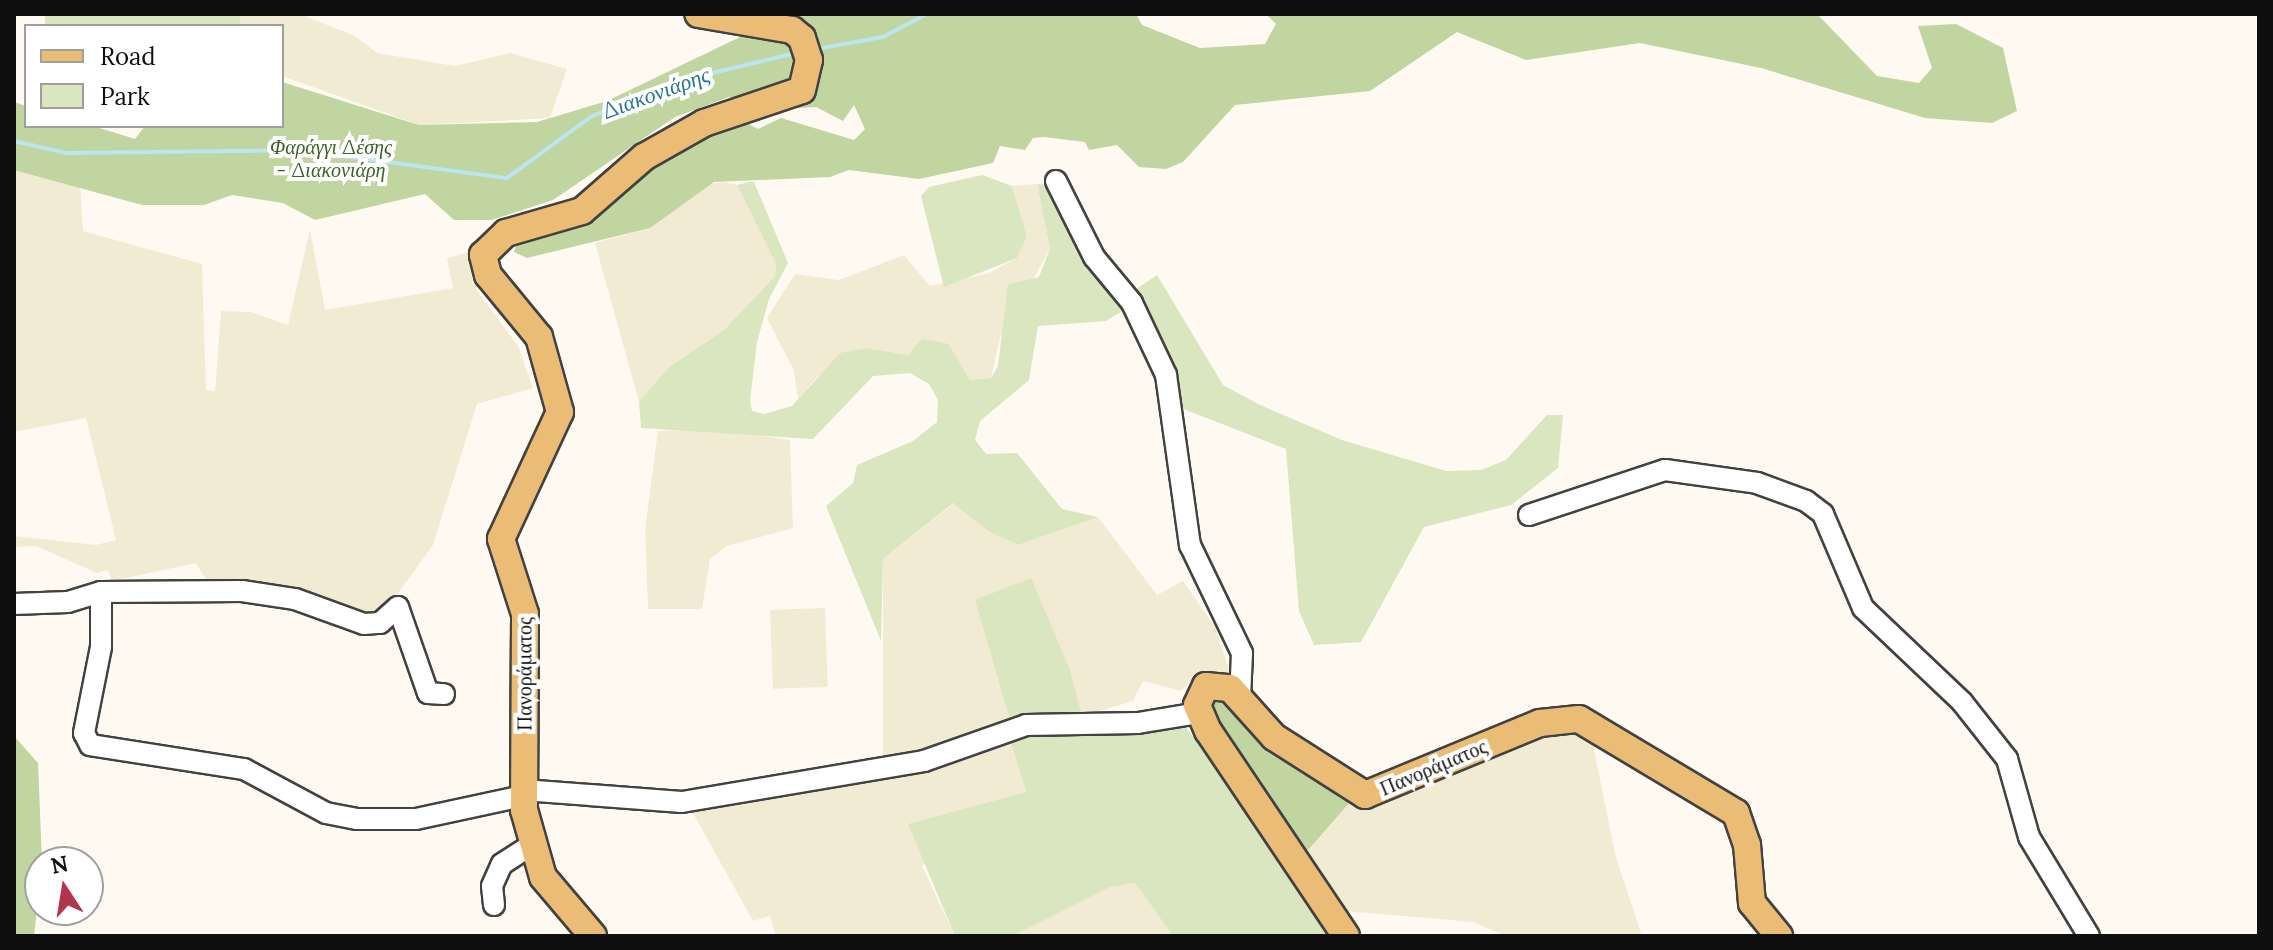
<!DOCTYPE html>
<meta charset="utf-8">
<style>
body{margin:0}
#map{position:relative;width:2273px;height:950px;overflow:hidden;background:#fefaf2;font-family:Lora,serif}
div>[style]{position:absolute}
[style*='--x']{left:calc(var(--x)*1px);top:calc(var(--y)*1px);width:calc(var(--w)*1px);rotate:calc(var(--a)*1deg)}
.farmland>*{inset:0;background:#f2ebd4;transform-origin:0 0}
.green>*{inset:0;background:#d9e6bf;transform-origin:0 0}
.forest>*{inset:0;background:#c0d59f}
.stream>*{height:4px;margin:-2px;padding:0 2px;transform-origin:2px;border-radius:2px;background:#bce5f0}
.roads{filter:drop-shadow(2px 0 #424242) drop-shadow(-2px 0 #424242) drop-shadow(0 2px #424242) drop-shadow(0 -2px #424242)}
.minor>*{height:20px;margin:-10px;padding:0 10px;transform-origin:10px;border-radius:10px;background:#fff}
.major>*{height:26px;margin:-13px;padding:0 13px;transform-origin:13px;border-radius:13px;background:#ebbc75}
span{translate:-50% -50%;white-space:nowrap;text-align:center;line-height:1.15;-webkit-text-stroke:8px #fff;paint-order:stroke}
.park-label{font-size:20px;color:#3b6125;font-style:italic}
.street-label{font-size:20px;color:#0f0f0f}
.water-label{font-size:22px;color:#247695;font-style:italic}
.frame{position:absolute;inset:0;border:16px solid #0f0f0f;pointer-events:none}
.legend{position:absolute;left:24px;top:24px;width:260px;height:104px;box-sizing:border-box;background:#fff;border:2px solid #9f9f9f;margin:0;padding:10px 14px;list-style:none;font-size:24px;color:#0f0f0f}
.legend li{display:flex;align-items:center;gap:16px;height:40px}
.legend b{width:40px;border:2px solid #9f9f9f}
.north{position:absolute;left:24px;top:846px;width:80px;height:80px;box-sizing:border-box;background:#fff;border:2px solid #9f9f9f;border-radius:50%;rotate:348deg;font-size:22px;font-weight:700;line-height:32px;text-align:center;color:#0f0f0f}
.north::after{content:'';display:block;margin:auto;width:28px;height:36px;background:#b2344e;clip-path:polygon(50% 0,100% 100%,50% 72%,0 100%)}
</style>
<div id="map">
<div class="farmland">
<i style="clip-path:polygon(240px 14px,300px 14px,355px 36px,377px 53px,455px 66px,510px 53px,567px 69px,550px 118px,419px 125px,282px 76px,282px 26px,236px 26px)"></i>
<i style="clip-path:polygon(14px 170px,80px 185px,83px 231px,202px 264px,206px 390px,215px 391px,221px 311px,251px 312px,288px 325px,310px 229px,325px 310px,453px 288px,447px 258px,470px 252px,473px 285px,518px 346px,533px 388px,477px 404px,433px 545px,378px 621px,213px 591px,196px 563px,112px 581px,108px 570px,97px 573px,36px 546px,14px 547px,14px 536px,96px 545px,116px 540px,86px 418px,14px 432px)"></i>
<i style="clip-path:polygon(725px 182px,737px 185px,776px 264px,775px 276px,724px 330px,669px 367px,639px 402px,595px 243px,650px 228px,706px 184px)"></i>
<i style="clip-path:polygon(1037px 184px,1050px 249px,1000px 338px,991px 378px,970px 380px,949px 344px,908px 355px,867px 348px,817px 377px,798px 399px,794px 371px,767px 318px,795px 274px,839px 280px,904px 255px,930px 286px,989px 273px,1017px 258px,1027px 237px,1012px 186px)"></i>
<i style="clip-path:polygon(714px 429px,790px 440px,793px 528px,727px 546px,710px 559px,702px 609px,648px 609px,645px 529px,658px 431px)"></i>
<i style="clip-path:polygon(954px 503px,988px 531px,1018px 545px,1098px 517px,1157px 595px,1183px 581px,1215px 627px,1233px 681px,1209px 675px,1192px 679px,1181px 691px,1143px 681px,1133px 701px,1082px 716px,1030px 579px,1011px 723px,953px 746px,883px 761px,883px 559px)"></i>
<i style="left:825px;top:608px;width:79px;height:55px;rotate:88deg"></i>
<i style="clip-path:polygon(1547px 725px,1590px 730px,1616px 858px,1642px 936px,1506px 936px,1473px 922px,1334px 910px,1301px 858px,1351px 801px)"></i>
<i style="clip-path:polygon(1008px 733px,1026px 792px,922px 866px,955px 936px,776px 936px,770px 916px,753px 921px,689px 806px)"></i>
<i style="clip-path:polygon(1135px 883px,1173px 936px,1013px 936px,1110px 887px)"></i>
</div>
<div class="green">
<i style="left:45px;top:14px;width:195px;height:13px"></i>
<i style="clip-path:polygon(982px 175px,1012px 186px,1027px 237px,1017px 258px,944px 287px,921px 196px,929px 187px)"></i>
<i style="clip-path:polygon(749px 182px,754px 182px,788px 263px,769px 299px,757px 342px,750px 401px,752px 411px,764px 414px,792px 406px,840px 353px,867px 348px,908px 355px,922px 339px,949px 344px,970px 380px,991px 378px,998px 366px,1008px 284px,1039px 277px,1050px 249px,1037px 184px,1050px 185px,1127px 308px,1106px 321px,1038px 326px,1029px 380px,980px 421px,975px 440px,986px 454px,1017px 453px,1062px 509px,1098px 517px,1018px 545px,988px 531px,953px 503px,883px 559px,881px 641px,826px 506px,853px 483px,857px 465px,913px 441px,937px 422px,938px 400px,929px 384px,910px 373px,873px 376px,813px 439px,641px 428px,639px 402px,669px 367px,724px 330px,775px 276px,776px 264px,737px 185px)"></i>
<i style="clip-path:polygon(1157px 275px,1223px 385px,1258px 404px,1342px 440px,1446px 471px,1481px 470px,1506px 460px,1547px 415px,1563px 415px,1558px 468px,1511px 505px,1424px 527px,1361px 642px,1314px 645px,1299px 611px,1286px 449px,1181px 408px,1129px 294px)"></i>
<i style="clip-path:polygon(1031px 578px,1070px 670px,1082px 716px,1011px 723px,975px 600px)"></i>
<i style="clip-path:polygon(1185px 726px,1255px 818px,1330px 936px,1173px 936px,1135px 883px,1110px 887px,1013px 936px,955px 936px,908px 824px,1026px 792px,1008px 733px)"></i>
</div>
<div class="forest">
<i style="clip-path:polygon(788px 14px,1136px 14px,1142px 25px,1200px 48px,1265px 44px,1276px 24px,1266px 14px,1817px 14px,1877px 76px,1919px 83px,1932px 68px,1918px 26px,1956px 24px,2003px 48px,2017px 111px,1992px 123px,1925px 118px,1761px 68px,1640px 43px,1526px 60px,1457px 32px,1370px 91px,1235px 105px,1183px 162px,1166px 169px,1139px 167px,1117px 145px,1089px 150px,1085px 142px,1044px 137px,1033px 138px,1025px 150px,1000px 146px,993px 163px,919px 179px,849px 170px,830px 177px,714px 182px,650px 228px,527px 258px,514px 252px,517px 242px,651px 157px,740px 119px,758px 129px,781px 118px,854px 140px,865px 129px,854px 105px,843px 121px,816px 107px,768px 110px,729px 97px,675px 117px,553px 200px,492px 220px,454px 220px,425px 194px,315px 220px,283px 203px,232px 195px,204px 205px,142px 205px,14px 170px,14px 102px,26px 106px,26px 126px,93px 126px,135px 139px,145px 126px,282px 126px,282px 82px,419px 125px,537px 122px,607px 101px)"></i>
<i style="clip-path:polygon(1213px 690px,1351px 801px,1301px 858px,1221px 741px,1203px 697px)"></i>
<i style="clip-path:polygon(14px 736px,38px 763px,42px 862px,34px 936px,14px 936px)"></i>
</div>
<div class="stream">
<i style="--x:817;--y:49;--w:67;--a:-10.3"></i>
<i style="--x:883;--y:37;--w:50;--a:-27.6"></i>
<i style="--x:14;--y:141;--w:53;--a:13"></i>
<i style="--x:66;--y:153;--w:233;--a:-0.7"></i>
<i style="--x:299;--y:150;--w:210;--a:7.7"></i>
<i style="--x:507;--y:178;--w:105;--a:-36.1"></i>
<i style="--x:592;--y:116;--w:102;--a:-21.3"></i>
<i style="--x:687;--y:79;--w:112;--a:-13.4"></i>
</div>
<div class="roads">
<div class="minor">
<i style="--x:1056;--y:181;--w:85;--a:63.4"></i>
<i style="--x:1094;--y:257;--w:60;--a:50.4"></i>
<i style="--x:1132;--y:303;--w:80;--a:64.7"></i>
<i style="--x:1166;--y:375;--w:172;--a:82"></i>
<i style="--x:1190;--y:545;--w:120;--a:64.3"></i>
<i style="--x:1242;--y:653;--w:45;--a:92.5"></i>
<i style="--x:1529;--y:515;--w:143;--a:-18.3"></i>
<i style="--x:1665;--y:470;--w:93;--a:8"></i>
<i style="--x:1757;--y:483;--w:52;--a:20.2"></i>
<i style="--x:1806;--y:501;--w:21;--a:37"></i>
<i style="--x:1823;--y:514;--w:102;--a:66.9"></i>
<i style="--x:1863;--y:608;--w:137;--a:43.5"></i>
<i style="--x:1962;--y:702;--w:73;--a:51.7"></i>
<i style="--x:2007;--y:759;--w:81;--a:74.2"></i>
<i style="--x:2029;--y:837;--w:116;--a:58.8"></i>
<i style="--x:101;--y:592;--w:141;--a:-0.4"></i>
<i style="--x:242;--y:591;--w:54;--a:8.6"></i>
<i style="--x:295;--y:599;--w:73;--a:19.9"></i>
<i style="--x:364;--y:624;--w:16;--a:-4"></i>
<i style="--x:380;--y:623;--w:24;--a:-42"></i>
<i style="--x:398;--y:607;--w:91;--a:70.8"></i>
<i style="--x:428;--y:693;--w:16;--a:4"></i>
<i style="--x:14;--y:604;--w:54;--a:-2.1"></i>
<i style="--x:68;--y:602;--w:34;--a:-17"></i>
<i style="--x:101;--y:592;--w:55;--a:90"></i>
<i style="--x:101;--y:647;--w:88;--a:101.2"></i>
<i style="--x:84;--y:733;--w:13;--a:63"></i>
<i style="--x:90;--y:745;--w:156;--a:8.9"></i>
<i style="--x:244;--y:769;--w:93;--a:28.2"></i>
<i style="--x:326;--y:813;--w:32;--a:11"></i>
<i style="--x:357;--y:819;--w:59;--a:0"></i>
<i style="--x:416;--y:819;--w:108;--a:-12.2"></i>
<i style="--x:523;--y:790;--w:159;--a:4.3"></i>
<i style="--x:682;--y:802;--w:245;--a:-9.6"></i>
<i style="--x:924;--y:761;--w:108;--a:-19.4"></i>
<i style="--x:1026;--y:725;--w:112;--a:-1"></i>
<i style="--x:1138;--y:723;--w:62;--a:-9.3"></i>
<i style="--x:494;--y:905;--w:19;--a:-96"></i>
<i style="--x:492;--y:886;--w:24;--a:-66"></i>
<i style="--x:502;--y:864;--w:37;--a:-33"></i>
</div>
<div class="major">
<i style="--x:593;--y:936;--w:77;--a:-130.3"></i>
<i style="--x:543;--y:877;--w:70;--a:-105.8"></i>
<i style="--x:524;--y:810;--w:196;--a:-89.7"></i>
<i style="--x:525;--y:614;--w:79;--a:-107.7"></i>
<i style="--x:501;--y:539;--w:140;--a:-65.1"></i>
<i style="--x:560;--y:412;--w:78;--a:-105.6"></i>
<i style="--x:539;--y:337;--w:80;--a:-129.4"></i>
<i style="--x:488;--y:275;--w:21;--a:-104"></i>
<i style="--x:483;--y:255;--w:32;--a:-44"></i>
<i style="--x:506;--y:233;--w:79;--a:-16.1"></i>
<i style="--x:582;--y:211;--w:82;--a:-41.1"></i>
<i style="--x:644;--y:157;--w:69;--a:-29.5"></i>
<i style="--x:704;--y:123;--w:103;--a:-18.6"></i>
<i style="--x:802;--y:90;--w:31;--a:-77"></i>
<i style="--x:809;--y:60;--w:23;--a:-108"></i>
<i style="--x:802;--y:38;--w:13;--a:-141"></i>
<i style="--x:792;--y:30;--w:95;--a:-170.3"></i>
<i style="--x:1346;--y:936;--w:247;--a:-123.9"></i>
<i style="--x:1208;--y:731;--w:28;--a:-113"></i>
<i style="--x:1197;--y:705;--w:21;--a:-65"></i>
<i style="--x:1206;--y:686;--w:24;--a:5"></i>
<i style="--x:1230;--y:688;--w:66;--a:48.1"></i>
<i style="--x:1274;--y:737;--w:108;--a:32.5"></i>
<i style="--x:1365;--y:795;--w:189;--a:-22.4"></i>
<i style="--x:1540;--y:723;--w:39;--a:-6"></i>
<i style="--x:1579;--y:719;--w:183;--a:30.9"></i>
<i style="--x:1736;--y:813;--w:34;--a:71"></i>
<i style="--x:1747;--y:845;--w:58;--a:85.1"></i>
<i style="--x:1752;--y:903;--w:43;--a:50.7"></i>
</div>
</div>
<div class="park-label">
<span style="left:331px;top:158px">Φαράγγι Δέσης<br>- Διακονιάρη</span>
</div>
<div class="street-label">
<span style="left:524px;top:674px;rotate:-90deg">Πανοράματος</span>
<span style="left:1433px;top:767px;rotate:-23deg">Πανοράματος</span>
</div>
<div class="water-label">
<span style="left:656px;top:93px;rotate:-20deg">Διακονιάρης</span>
</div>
<div class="frame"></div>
<ul class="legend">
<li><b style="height:10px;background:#ebbc75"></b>Road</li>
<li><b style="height:22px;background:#d9e6bf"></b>Park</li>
</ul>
<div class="north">N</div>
</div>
